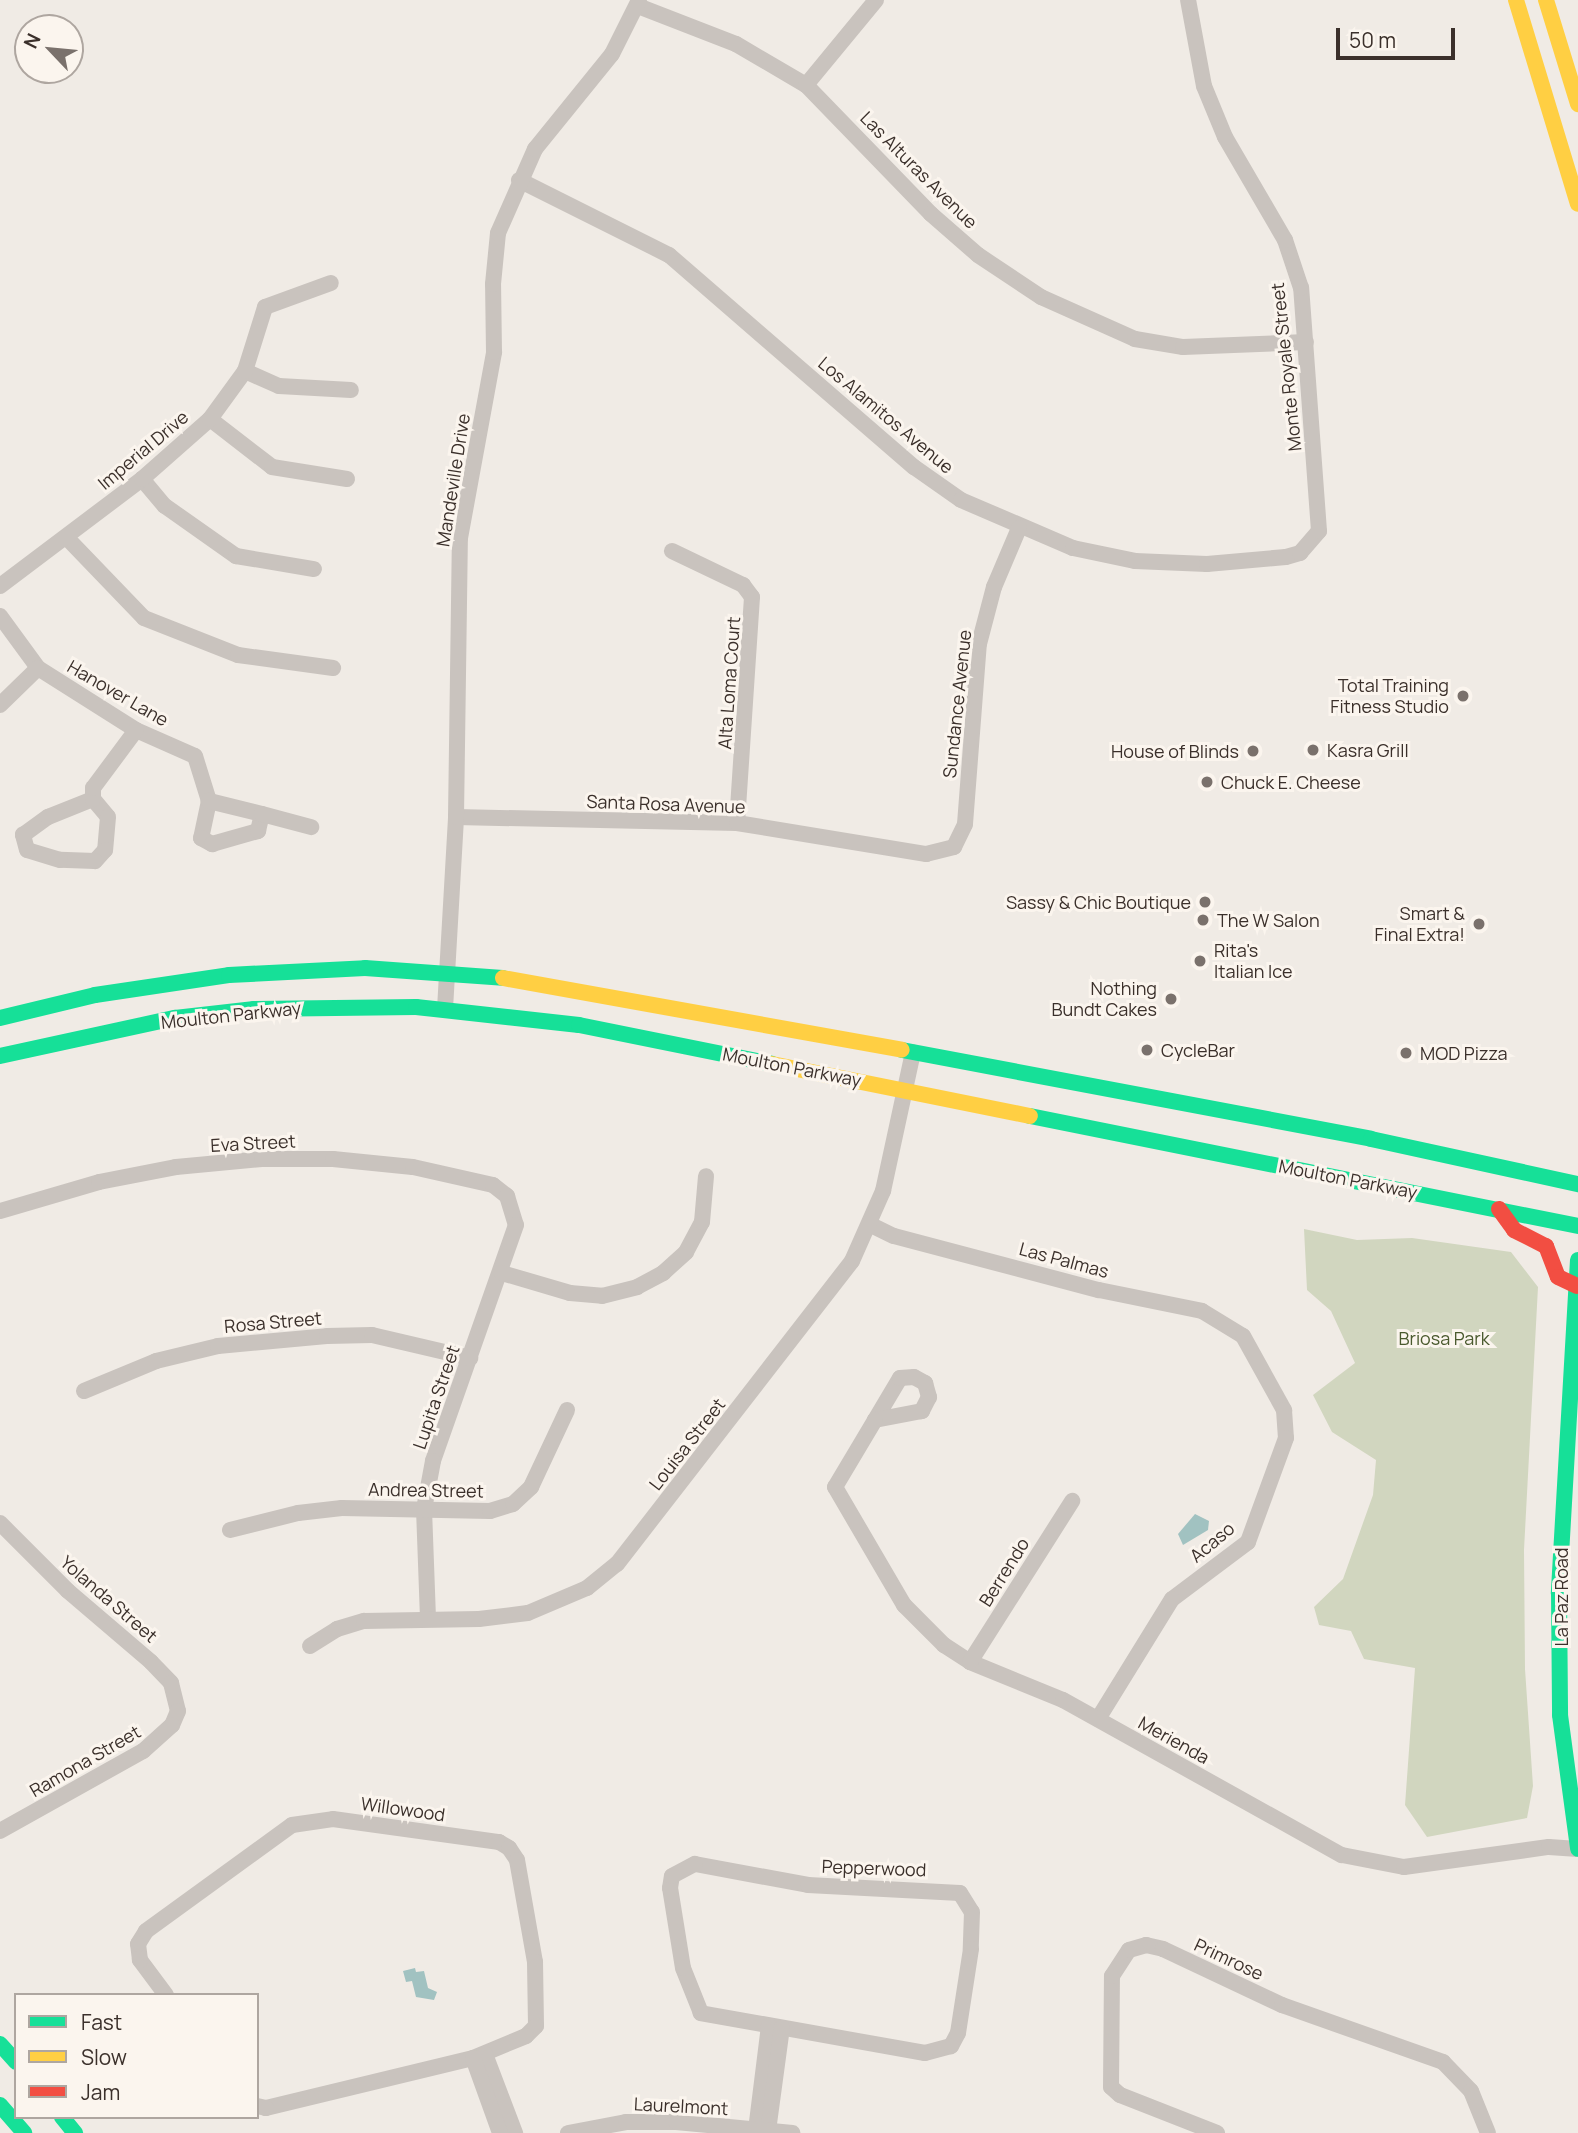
<!DOCTYPE html>
<style>
body{margin:0}
#map{position:relative;width:1578px;height:2133px;overflow:hidden;background:#f0ebe5;font-family:Manrope,sans-serif}
div>[style]{position:absolute}
[style*='--x']{left:calc(var(--x)*1px);top:calc(var(--y)*1px);width:calc(var(--w)*1px);rotate:calc(var(--a)*1deg)}
.green>*{inset:0;background:#d1d6bf}
.water>*{inset:0;background:#a1c2c1}
.street>*{height:16px;margin:-8px;padding:0 8px;transform-origin:8px;border-radius:8px;background:#c9c3be}
.fast>*{height:16px;margin:-8px;padding:0 8px;transform-origin:8px;border-radius:8px;background:#16e098}
.slow>*{height:16px;margin:-8px;padding:0 8px;transform-origin:8px;border-radius:8px;background:#ffcf43}
.jam>*{height:16px;margin:-8px;padding:0 8px;transform-origin:8px;border-radius:8px;background:#f24e42}
.dots>*{width:19px;height:19px;translate:-50% -50%;box-sizing:border-box;border:4px solid #fbf5ee;border-radius:50%}
span{translate:-50% -50%;white-space:nowrap;text-align:center;line-height:1.15;-webkit-text-stroke:6px #fbf5ee;paint-order:stroke}
.street-label{font-size:18px;color:#3b302b}
.poi-label{font-size:18px;color:#3b302b}
.right{translate:-100% -50%;text-align:right}
.left{translate:0 -50%;text-align:left}
.park-label{font-size:18px;color:#4a5a2e}
.legend{position:absolute;left:14px;top:1993px;width:245px;height:126px;box-sizing:border-box;background:#fbf5ee;border:2px solid #aea6a0;margin:0;padding:9px 12px;list-style:none;font-size:21px;color:#3b302b}
.legend li{display:flex;align-items:center;gap:14px;height:35px}
.legend b{width:35px;border:2px solid #aea6a0}
.north{position:absolute;left:14px;top:14px;width:70px;height:70px;box-sizing:border-box;background:#fbf5ee;border:2px solid #aea6a0;border-radius:50%;rotate:296deg;font-size:19px;font-weight:700;line-height:28px;text-align:center;color:#3b302b}
.north::after{content:'';display:block;margin:auto;width:24px;height:32px;background:#7a716c;clip-path:polygon(50% 0,100% 100%,50% 72%,0 100%)}
.scale{position:absolute;left:1336px;top:28px;width:119px;height:32px;box-sizing:border-box;border:4px solid #3b302b;border-top:0;padding-left:9px;font-size:21px;line-height:24px;white-space:nowrap;color:#3b302b;-webkit-text-stroke:5px #fbf5ee;paint-order:stroke}
</style>
<div id="map">
<div class="green">
<i style="clip-path:polygon(1304px 1229px,1357px 1240px,1412px 1238px,1511px 1252px,1538px 1287px,1524px 1550px,1525px 1669px,1533px 1786px,1527px 1818px,1427px 1837px,1405px 1805px,1415px 1668px,1364px 1659px,1351px 1631px,1319px 1625px,1314px 1607px,1343px 1579px,1373px 1495px,1376px 1460px,1332px 1432px,1313px 1395px,1355px 1363px,1331px 1311px,1307px 1290px)"></i>
</div>
<div class="water">
<i style="clip-path:polygon(1195px 1514px,1209px 1521px,1208px 1530px,1183px 1545px,1178px 1534px)"></i>
<i style="clip-path:polygon(415px 1968px,416px 1972px,424px 1971px,428px 1988px,437px 1992px,434px 2000px,416px 1997px,412px 1981px,406px 1982px,403px 1971px)"></i>
</div>
<div class="street">
<i style="--x:638;--y:6;--w:105;--a:21.2"></i>
<i style="--x:736;--y:44;--w:81;--a:30.4"></i>
<i style="--x:806;--y:85;--w:180;--a:45.9"></i>
<i style="--x:931;--y:214;--w:62;--a:41.1"></i>
<i style="--x:978;--y:255;--w:76;--a:33.7"></i>
<i style="--x:1041;--y:297;--w:103;--a:24.1"></i>
<i style="--x:1135;--y:339;--w:49;--a:9.5"></i>
<i style="--x:1183;--y:347;--w:123;--a:-2.3"></i>
<i style="--x:806;--y:85;--w:110;--a:-50.5"></i>
<i style="--x:519;--y:180;--w:168;--a:26.6"></i>
<i style="--x:669;--y:255;--w:324;--a:40.9"></i>
<i style="--x:914;--y:467;--w:57;--a:35.1"></i>
<i style="--x:961;--y:500;--w:122;--a:23.2"></i>
<i style="--x:1073;--y:548;--w:63;--a:11.8"></i>
<i style="--x:1135;--y:561;--w:72;--a:2.4"></i>
<i style="--x:1207;--y:564;--w:79;--a:-5.1"></i>
<i style="--x:1286;--y:557;--w:15;--a:-16"></i>
<i style="--x:1300;--y:553;--w:29;--a:-49"></i>
<i style="--x:1319;--y:531;--w:244;--a:-94.2"></i>
<i style="--x:1301;--y:288;--w:51;--a:-108.4"></i>
<i style="--x:1285;--y:240;--w:119;--a:-120.2"></i>
<i style="--x:1225;--y:137;--w:55;--a:-112.4"></i>
<i style="--x:1204;--y:86;--w:87;--a:-100.5"></i>
<i style="--x:245;--y:371;--w:37;--a:24"></i>
<i style="--x:279;--y:386;--w:72;--a:3.2"></i>
<i style="--x:210;--y:419;--w:78;--a:37.7"></i>
<i style="--x:272;--y:467;--w:76;--a:9.1"></i>
<i style="--x:142;--y:479;--w:35;--a:50"></i>
<i style="--x:165;--y:506;--w:87;--a:35.2"></i>
<i style="--x:236;--y:556;--w:79;--a:9.5"></i>
<i style="--x:67;--y:538;--w:111;--a:46.1"></i>
<i style="--x:144;--y:618;--w:101;--a:21.5"></i>
<i style="--x:238;--y:655;--w:96;--a:7.8"></i>
<i style="--x:672;--y:551;--w:79;--a:25.6"></i>
<i style="--x:743;--y:585;--w:15;--a:53"></i>
<i style="--x:752;--y:597;--w:226;--a:93.8"></i>
<i style="--x:0;--y:586;--w:178;--a:-37"></i>
<i style="--x:142;--y:479;--w:91;--a:-41.4"></i>
<i style="--x:210;--y:419;--w:59;--a:-53.9"></i>
<i style="--x:245;--y:371;--w:67;--a:-72.6"></i>
<i style="--x:265;--y:307;--w:70;--a:-20"></i>
<i style="--x:0;--y:616;--w:64;--a:53.8"></i>
<i style="--x:38;--y:668;--w:116;--a:32.3"></i>
<i style="--x:136;--y:730;--w:64;--a:23.8"></i>
<i style="--x:195;--y:756;--w:47;--a:72.7"></i>
<i style="--x:209;--y:801;--w:38;--a:102"></i>
<i style="--x:201;--y:838;--w:13;--a:29"></i>
<i style="--x:212;--y:844;--w:48;--a:-15.8"></i>
<i style="--x:258;--y:831;--w:17;--a:-77"></i>
<i style="--x:262;--y:814;--w:55;--a:-166.2"></i>
<i style="--x:0;--y:705;--w:53;--a:-44.2"></i>
<i style="--x:93;--y:799;--w:23;--a:50"></i>
<i style="--x:108;--y:817;--w:33;--a:95"></i>
<i style="--x:105;--y:850;--w:15;--a:132"></i>
<i style="--x:95;--y:861;--w:35;--a:-178"></i>
<i style="--x:60;--y:860;--w:34;--a:-163"></i>
<i style="--x:27;--y:850;--w:16;--a:-105"></i>
<i style="--x:23;--y:835;--w:31;--a:-36"></i>
<i style="--x:48;--y:817;--w:48;--a:-21.8"></i>
<i style="--x:93;--y:799;--w:11;--a:-90"></i>
<i style="--x:93;--y:788;--w:72;--a:-53.4"></i>
<i style="--x:262;--y:814;--w:51;--a:14.9"></i>
<i style="--x:456;--y:817;--w:281;--a:1.2"></i>
<i style="--x:737;--y:823;--w:192;--a:9.3"></i>
<i style="--x:926;--y:854;--w:29;--a:-14"></i>
<i style="--x:954;--y:847;--w:25;--a:-64"></i>
<i style="--x:965;--y:824;--w:181;--a:-85.6"></i>
<i style="--x:979;--y:644;--w:59;--a:-75.3"></i>
<i style="--x:994;--y:587;--w:64;--a:-67"></i>
<i style="--x:445;--y:1009;--w:192;--a:-86.7"></i>
<i style="--x:456;--y:817;--w:279;--a:-89.2"></i>
<i style="--x:460;--y:538;--w:189;--a:-79.6"></i>
<i style="--x:494;--y:352;--w:68;--a:-90.8"></i>
<i style="--x:493;--y:284;--w:51;--a:-84.4"></i>
<i style="--x:498;--y:233;--w:92;--a:-66.2"></i>
<i style="--x:535;--y:149;--w:122;--a:-51"></i>
<i style="--x:612;--y:54;--w:60;--a:-63.4"></i>
<i style="--x:0;--y:1211;--w:103;--a:-16.3"></i>
<i style="--x:99;--y:1182;--w:78;--a:-11"></i>
<i style="--x:176;--y:1167;--w:86;--a:-5.3"></i>
<i style="--x:262;--y:1159;--w:71;--a:0"></i>
<i style="--x:333;--y:1159;--w:80;--a:5.7"></i>
<i style="--x:413;--y:1167;--w:82;--a:12.7"></i>
<i style="--x:493;--y:1185;--w:18;--a:38"></i>
<i style="--x:507;--y:1196;--w:30;--a:73"></i>
<i style="--x:516;--y:1225;--w:250;--a:109.4"></i>
<i style="--x:433;--y:1461;--w:49;--a:100.6"></i>
<i style="--x:424;--y:1509;--w:110;--a:87.9"></i>
<i style="--x:871;--y:1225;--w:25;--a:26"></i>
<i style="--x:894;--y:1236;--w:212;--a:14.8"></i>
<i style="--x:1099;--y:1290;--w:105;--a:11.5"></i>
<i style="--x:1202;--y:1311;--w:48;--a:31.4"></i>
<i style="--x:1243;--y:1336;--w:85;--a:61"></i>
<i style="--x:1284;--y:1410;--w:28;--a:86"></i>
<i style="--x:1286;--y:1438;--w:111;--a:110.1"></i>
<i style="--x:1248;--y:1542;--w:95;--a:143.1"></i>
<i style="--x:1172;--y:1599;--w:141;--a:121.7"></i>
<i style="--x:502;--y:1273;--w:71;--a:16.4"></i>
<i style="--x:570;--y:1293;--w:32;--a:5"></i>
<i style="--x:602;--y:1296;--w:36;--a:-14"></i>
<i style="--x:637;--y:1287;--w:30;--a:-28"></i>
<i style="--x:663;--y:1273;--w:31;--a:-42"></i>
<i style="--x:686;--y:1252;--w:34;--a:-62"></i>
<i style="--x:702;--y:1222;--w:46;--a:-85"></i>
<i style="--x:84;--y:1391;--w:78;--a:-22.6"></i>
<i style="--x:156;--y:1361;--w:64;--a:-13.6"></i>
<i style="--x:218;--y:1346;--w:109;--a:-5.2"></i>
<i style="--x:327;--y:1336;--w:45;--a:-1.3"></i>
<i style="--x:372;--y:1335;--w:101;--a:13.2"></i>
<i style="--x:875;--y:1420;--w:49;--a:-59.2"></i>
<i style="--x:900;--y:1378;--w:14;--a:-4"></i>
<i style="--x:914;--y:1377;--w:13;--a:29"></i>
<i style="--x:925;--y:1383;--w:15;--a:74"></i>
<i style="--x:929;--y:1397;--w:16;--a:117"></i>
<i style="--x:922;--y:1411;--w:48;--a:169.2"></i>
<i style="--x:875;--y:1420;--w:78;--a:120.8"></i>
<i style="--x:835;--y:1487;--w:137;--a:59.7"></i>
<i style="--x:904;--y:1605;--w:57;--a:45"></i>
<i style="--x:944;--y:1645;--w:31;--a:33"></i>
<i style="--x:970;--y:1662;--w:100;--a:22.2"></i>
<i style="--x:1063;--y:1700;--w:319;--a:29.1"></i>
<i style="--x:1342;--y:1855;--w:63;--a:11"></i>
<i style="--x:1404;--y:1867;--w:146;--a:-7.9"></i>
<i style="--x:1549;--y:1847;--w:29;--a:4"></i>
<i style="--x:0;--y:1523;--w:96;--a:45"></i>
<i style="--x:68;--y:1591;--w:109;--a:40.5"></i>
<i style="--x:151;--y:1662;--w:29;--a:46"></i>
<i style="--x:171;--y:1683;--w:29;--a:76"></i>
<i style="--x:178;--y:1711;--w:15;--a:113"></i>
<i style="--x:172;--y:1725;--w:39;--a:138"></i>
<i style="--x:143;--y:1751;--w:164;--a:150.8"></i>
<i style="--x:230;--y:1530;--w:70;--a:-14"></i>
<i style="--x:298;--y:1513;--w:44;--a:-6.5"></i>
<i style="--x:342;--y:1508;--w:148;--a:1.2"></i>
<i style="--x:490;--y:1511;--w:24;--a:-17"></i>
<i style="--x:513;--y:1504;--w:25;--a:-43"></i>
<i style="--x:531;--y:1487;--w:85;--a:-64.9"></i>
<i style="--x:310;--y:1646;--w:32;--a:-32"></i>
<i style="--x:337;--y:1629;--w:28;--a:-17"></i>
<i style="--x:364;--y:1621;--w:115;--a:-1"></i>
<i style="--x:479;--y:1619;--w:49;--a:-7"></i>
<i style="--x:528;--y:1613;--w:64;--a:-23"></i>
<i style="--x:587;--y:1588;--w:38;--a:-39"></i>
<i style="--x:617;--y:1564;--w:383;--a:-52.2"></i>
<i style="--x:852;--y:1261;--w:77;--a:-66.1"></i>
<i style="--x:883;--y:1191;--w:142;--a:-77.8"></i>
<i style="--x:970;--y:1662;--w:191;--a:-57.6"></i>
<i style="--x:695;--y:1864;--w:115;--a:10.5"></i>
<i style="--x:808;--y:1885;--w:152;--a:3"></i>
<i style="--x:960;--y:1893;--w:22;--a:58"></i>
<i style="--x:972;--y:1912;--w:37;--a:92"></i>
<i style="--x:971;--y:1949;--w:85;--a:98.8"></i>
<i style="--x:958;--y:2033;--w:15;--a:118"></i>
<i style="--x:951;--y:2046;--w:27;--a:165"></i>
<i style="--x:925;--y:2053;--w:228;--a:-169.9"></i>
<i style="--x:701;--y:2013;--w:48;--a:-111.8"></i>
<i style="--x:683;--y:1968;--w:81;--a:-99.2"></i>
<i style="--x:670;--y:1888;--w:12;--a:-81"></i>
<i style="--x:672;--y:1876;--w:26;--a:-28"></i>
<i style="--x:166;--y:1995;--w:44;--a:-126.6"></i>
<i style="--x:140;--y:1960;--w:16;--a:-97"></i>
<i style="--x:138;--y:1944;--w:15;--a:-58"></i>
<i style="--x:146;--y:1931;--w:180;--a:-36"></i>
<i style="--x:292;--y:1825;--w:41;--a:-8.3"></i>
<i style="--x:333;--y:1819;--w:168;--a:7.9"></i>
<i style="--x:499;--y:1842;--w:12;--a:31"></i>
<i style="--x:509;--y:1848;--w:14;--a:56"></i>
<i style="--x:517;--y:1860;--w:104;--a:80"></i>
<i style="--x:535;--y:1962;--w:64;--a:89.1"></i>
<i style="--x:536;--y:2026;--w:14;--a:135"></i>
<i style="--x:526;--y:2036;--w:57;--a:157.5"></i>
<i style="--x:473;--y:2058;--w:213;--a:166.4"></i>
<i style="--x:266;--y:2108;--w:9;--a:-167"></i>
<i style="--x:485;--y:2054;--w:85;--a:69.2"></i>
<i style="--x:473;--y:2058;--w:80;--a:70.2"></i>
<i style="--x:756;--y:2130;--w:105;--a:-82.9"></i>
<i style="--x:768;--y:2131;--w:104;--a:-82.3"></i>
<i style="--x:568;--y:2133;--w:59;--a:-10.7"></i>
<i style="--x:626;--y:2122;--w:50;--a:0"></i>
<i style="--x:676;--y:2122;--w:117;--a:5.4"></i>
<i style="--x:1217;--y:2133;--w:104;--a:-158.6"></i>
<i style="--x:1120;--y:2095;--w:12;--a:-138"></i>
<i style="--x:1111;--y:2087;--w:111;--a:-89.5"></i>
<i style="--x:1112;--y:1976;--w:31;--a:-57"></i>
<i style="--x:1129;--y:1950;--w:18;--a:-16"></i>
<i style="--x:1146;--y:1945;--w:17;--a:13"></i>
<i style="--x:1163;--y:1949;--w:132;--a:25.2"></i>
<i style="--x:1282;--y:2005;--w:171;--a:19.5"></i>
<i style="--x:1443;--y:2062;--w:40;--a:46"></i>
<i style="--x:1471;--y:2091;--w:45;--a:68"></i>
</div>
<div class="fast">
<i style="--x:0;--y:1018;--w:98;--a:-13.6"></i>
<i style="--x:95;--y:995;--w:135;--a:-8.5"></i>
<i style="--x:229;--y:975;--w:136;--a:-2.9"></i>
<i style="--x:365;--y:968;--w:138;--a:4.1"></i>
<i style="--x:902;--y:1050;--w:477;--a:10.7"></i>
<i style="--x:1371;--y:1139;--w:212;--a:12.3"></i>
<i style="--x:0;--y:1056;--w:179;--a:-12.3"></i>
<i style="--x:175;--y:1018;--w:80;--a:-6.5"></i>
<i style="--x:254;--y:1009;--w:162;--a:-0.7"></i>
<i style="--x:416;--y:1007;--w:164;--a:6.3"></i>
<i style="--x:579;--y:1025;--w:197;--a:11.4"></i>
<i style="--x:1030;--y:1116;--w:559;--a:11.35"></i>
<i style="--x:1578;--y:1260;--w:334;--a:93.3"></i>
<i style="--x:1559;--y:1593;--w:122;--a:89.5"></i>
<i style="--x:1560;--y:1715;--w:135;--a:82.3"></i>
<i style="--x:0;--y:2044;--w:24;--a:48"></i>
<i style="--x:0;--y:2105;--w:37;--a:49"></i>
<i style="--x:62;--y:2117;--w:21;--a:51"></i>
</div>
<div class="slow">
<i style="--x:1516;--y:0;--w:213;--a:73.1"></i>
<i style="--x:1546;--y:0;--w:109;--a:72.9"></i>
<i style="--x:503;--y:978;--w:405;--a:10.2"></i>
<i style="--x:772;--y:1064;--w:263;--a:11.4"></i>
</div>
<div class="jam">
<i style="--x:1499;--y:1209;--w:26;--a:54"></i>
<i style="--x:1514;--y:1230;--w:36;--a:27"></i>
<i style="--x:1546;--y:1246;--w:33;--a:69"></i>
<i style="--x:1558;--y:1277;--w:21;--a:25"></i>
</div>
<div class="dots">
<i style="left:1463px;top:696px;background:#7a716c"></i>
<i style="left:1313px;top:750px;background:#7a716c"></i>
<i style="left:1253px;top:751px;background:#7a716c"></i>
<i style="left:1207px;top:782px;background:#7a716c"></i>
<i style="left:1205px;top:902px;background:#7a716c"></i>
<i style="left:1203px;top:920px;background:#7a716c"></i>
<i style="left:1479px;top:924px;background:#7a716c"></i>
<i style="left:1200px;top:961px;background:#7a716c"></i>
<i style="left:1171px;top:999px;background:#7a716c"></i>
<i style="left:1147px;top:1050px;background:#7a716c"></i>
<i style="left:1406px;top:1053px;background:#7a716c"></i>
</div>
<div class="street-label">
<span style="left:919px;top:170px;rotate:45deg">Las Alturas Avenue</span>
<span style="left:1286px;top:367px;rotate:-96deg">Monte Royale Street</span>
<span style="left:886px;top:415px;rotate:40deg">Los Alamitos Avenue</span>
<span style="left:143px;top:450px;rotate:-40deg">Imperial Drive</span>
<span style="left:453px;top:480px;rotate:-81deg">Mandeville Drive</span>
<span style="left:729px;top:683px;rotate:-86deg">Alta Loma Court</span>
<span style="left:118px;top:693px;rotate:30deg">Hanover Lane</span>
<span style="left:957px;top:704px;rotate:-84deg">Sundance Avenue</span>
<span style="left:666px;top:804px;rotate:2deg">Santa Rosa Avenue</span>
<span style="left:231px;top:1015px;rotate:-6deg">Moulton Parkway</span>
<span style="left:792px;top:1067px;rotate:11deg">Moulton Parkway</span>
<span style="left:253px;top:1143px;rotate:-3deg">Eva Street</span>
<span style="left:1348px;top:1179px;rotate:11deg">Moulton Parkway</span>
<span style="left:1064px;top:1260px;rotate:15deg">Las Palmas</span>
<span style="left:273px;top:1322px;rotate:-5deg">Rosa Street</span>
<span style="left:436px;top:1397px;rotate:-71deg">Lupita Street</span>
<span style="left:687px;top:1444px;rotate:-52deg">Louisa Street</span>
<span style="left:426px;top:1490px;rotate:1deg">Andrea Street</span>
<span style="left:1212px;top:1542px;rotate:-40deg">Acaso</span>
<span style="left:1004px;top:1572px;rotate:-58deg">Berrendo</span>
<span style="left:1561px;top:1597px;rotate:-90deg">La Paz Road</span>
<span style="left:109px;top:1599px;rotate:41deg">Yolanda Street</span>
<span style="left:1174px;top:1740px;rotate:29deg">Merienda</span>
<span style="left:85px;top:1761px;rotate:-30deg">Ramona Street</span>
<span style="left:403px;top:1809px;rotate:8deg">Willowood</span>
<span style="left:874px;top:1868px;rotate:2deg">Pepperwood</span>
<span style="left:1229px;top:1959px;rotate:25deg">Primrose</span>
<span style="left:681px;top:2106px;rotate:3deg">Laurelmont</span>
</div>
<div class="poi-label">
<span class="right" style="left:1449px;top:696px">Total Training<br>Fitness Studio</span>
<span class="left" style="left:1327px;top:750px">Kasra Grill</span>
<span class="right" style="left:1239px;top:751px">House of Blinds</span>
<span class="left" style="left:1221px;top:782px">Chuck E. Cheese</span>
<span class="right" style="left:1191px;top:902px">Sassy &amp; Chic Boutique</span>
<span class="right" style="left:1465px;top:924px">Smart &amp;<br>Final Extra!</span>
<span class="left" style="left:1217px;top:920px">The W Salon</span>
<span class="left" style="left:1214px;top:961px">Rita's<br>Italian Ice</span>
<span class="right" style="left:1157px;top:999px">Nothing<br>Bundt Cakes</span>
<span class="left" style="left:1161px;top:1050px">CycleBar</span>
<span class="left" style="left:1420px;top:1053px">MOD Pizza</span>
</div>
<div class="park-label">
<span style="left:1444px;top:1338px">Briosa Park</span>
</div>
<ul class="legend">
<li><b style="height:9px;background:#16e098"></b>Fast</li>
<li><b style="height:9px;background:#ffcf43"></b>Slow</li>
<li><b style="height:9px;background:#f24e42"></b>Jam</li>
</ul>
<div class="north">N</div>
<div class="scale">50 m</div>
</div>
